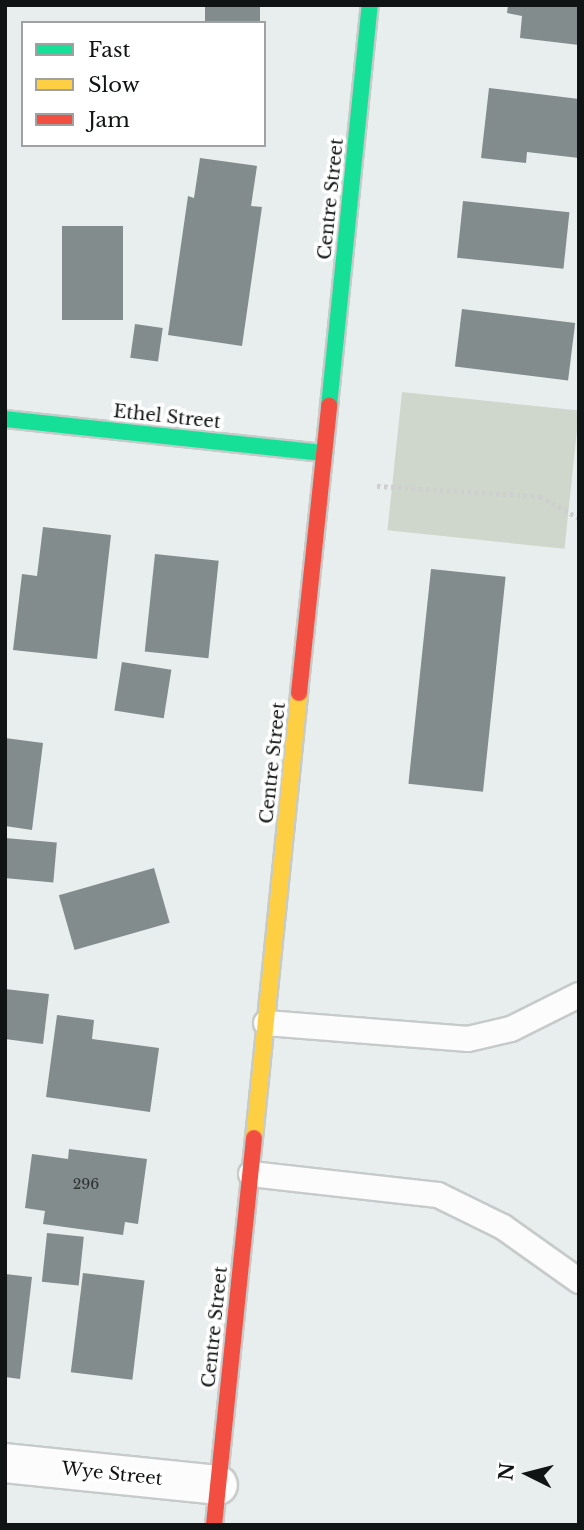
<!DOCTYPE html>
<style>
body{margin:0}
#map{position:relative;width:584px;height:1530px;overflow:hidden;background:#e8eeed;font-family:"Libre Baskerville",serif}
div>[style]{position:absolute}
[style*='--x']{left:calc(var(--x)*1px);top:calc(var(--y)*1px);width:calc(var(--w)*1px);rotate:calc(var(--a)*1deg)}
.green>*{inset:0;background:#cfd7cc;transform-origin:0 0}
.building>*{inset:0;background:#828c8d;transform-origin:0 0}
.path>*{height:4.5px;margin-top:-2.25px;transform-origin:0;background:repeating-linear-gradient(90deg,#cecfcf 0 3.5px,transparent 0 7px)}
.roads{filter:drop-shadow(2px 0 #c6cbca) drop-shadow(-2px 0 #c6cbca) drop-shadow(0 2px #c6cbca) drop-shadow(0 -2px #c6cbca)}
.lane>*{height:24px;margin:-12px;padding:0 12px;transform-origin:12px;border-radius:12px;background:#fcfcfc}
.street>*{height:38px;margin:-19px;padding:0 19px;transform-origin:19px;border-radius:19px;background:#fcfcfc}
.fast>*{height:16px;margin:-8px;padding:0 8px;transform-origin:8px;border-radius:8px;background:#16e098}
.slow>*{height:16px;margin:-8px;padding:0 8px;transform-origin:8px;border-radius:8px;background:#ffcf43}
.jam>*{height:16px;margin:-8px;padding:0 8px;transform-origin:8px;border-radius:8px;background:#f24e42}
span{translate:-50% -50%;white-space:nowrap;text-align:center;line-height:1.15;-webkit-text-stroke:7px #fff;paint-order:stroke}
.number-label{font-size:14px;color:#2d3232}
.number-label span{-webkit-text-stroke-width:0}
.street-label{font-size:18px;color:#111414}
.frame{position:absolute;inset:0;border:7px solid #111414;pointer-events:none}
.legend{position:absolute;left:21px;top:21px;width:245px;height:126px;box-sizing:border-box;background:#fff;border:2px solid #a0a1a1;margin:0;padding:9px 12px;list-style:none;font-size:21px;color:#111414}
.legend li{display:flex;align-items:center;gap:14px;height:35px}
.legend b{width:35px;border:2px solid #a0a1a1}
.north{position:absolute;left:493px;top:1439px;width:70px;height:70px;-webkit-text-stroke:5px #fff;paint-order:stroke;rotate:276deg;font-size:19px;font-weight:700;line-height:28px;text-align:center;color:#111414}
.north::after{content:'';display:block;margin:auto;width:24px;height:32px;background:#111414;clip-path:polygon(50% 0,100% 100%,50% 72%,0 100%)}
</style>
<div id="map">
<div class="green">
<i style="left:402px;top:392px;width:178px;height:139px;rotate:6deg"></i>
</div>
<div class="building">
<i style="left:205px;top:5px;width:55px;height:18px"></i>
<i style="clip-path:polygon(508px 5px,579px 5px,579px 45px,520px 38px,522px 16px,507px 13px)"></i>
<i style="clip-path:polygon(489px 88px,579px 99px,579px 158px,527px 152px,526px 163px,481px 158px)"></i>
<i style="clip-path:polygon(200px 158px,257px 166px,251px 206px,262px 207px,242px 346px,168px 335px,188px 196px,194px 198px)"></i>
<i style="left:463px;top:201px;width:107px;height:57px;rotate:6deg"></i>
<i style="left:62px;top:226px;width:61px;height:94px"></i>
<i style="left:462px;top:309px;width:114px;height:58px;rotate:7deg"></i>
<i style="left:135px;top:324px;width:28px;height:34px;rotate:8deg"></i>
<i style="clip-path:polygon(43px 527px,111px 535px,97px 659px,13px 650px,22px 574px,37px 576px)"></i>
<i style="left:155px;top:554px;width:64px;height:98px;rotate:6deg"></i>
<i style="left:431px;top:569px;width:75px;height:216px;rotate:6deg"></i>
<i style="left:122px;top:662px;width:50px;height:49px;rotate:9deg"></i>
<i style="clip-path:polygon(5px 738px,43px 743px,32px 830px,5px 826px)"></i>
<i style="left:5px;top:838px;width:52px;height:40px;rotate:5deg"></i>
<i style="left:154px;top:868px;width:57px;height:99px;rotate:74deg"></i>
<i style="clip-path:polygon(5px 989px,49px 994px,43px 1044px,5px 1039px)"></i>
<i style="clip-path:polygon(57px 1015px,94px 1020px,92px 1039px,159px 1048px,150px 1112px,46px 1097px)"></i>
<i style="clip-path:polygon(69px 1149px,147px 1159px,138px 1224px,125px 1222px,123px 1235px,43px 1224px,45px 1211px,25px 1208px,32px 1154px,68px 1159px)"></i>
<i style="left:47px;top:1233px;width:37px;height:49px;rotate:6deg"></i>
<i style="left:83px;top:1273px;width:62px;height:100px;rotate:7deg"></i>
<i style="clip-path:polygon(5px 1274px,32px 1277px,20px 1379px,5px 1377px)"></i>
</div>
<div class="path">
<i style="--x:377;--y:486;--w:163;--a:3.5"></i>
<i style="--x:540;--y:496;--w:45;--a:29.4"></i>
</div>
<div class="roads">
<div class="lane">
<i style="--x:266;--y:1023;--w:203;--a:4.5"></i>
<i style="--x:468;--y:1039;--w:44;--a:-13.1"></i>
<i style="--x:511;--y:1029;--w:76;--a:-26.6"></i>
<i style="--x:251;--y:1174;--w:188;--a:6.4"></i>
<i style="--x:438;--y:1195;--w:72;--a:26.2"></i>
<i style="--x:503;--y:1227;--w:93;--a:35.4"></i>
</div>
<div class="street">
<i style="--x:5;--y:1463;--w:214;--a:5.9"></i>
</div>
<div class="fast">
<i style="--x:329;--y:406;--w:403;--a:-84.2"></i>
<i style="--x:5;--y:419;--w:321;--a:6.1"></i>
</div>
<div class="slow">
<i style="--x:254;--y:1138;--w:447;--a:-84.2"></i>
</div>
<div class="jam">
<i style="--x:299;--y:693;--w:289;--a:-84"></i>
<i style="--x:214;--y:1525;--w:389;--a:-84.1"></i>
</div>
</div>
<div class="number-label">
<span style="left:86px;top:1184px">296</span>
</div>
<div class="street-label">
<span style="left:331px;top:199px;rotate:-84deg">Centre Street</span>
<span style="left:167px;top:417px;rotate:6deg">Ethel Street</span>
<span style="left:273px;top:763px;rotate:-84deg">Centre Street</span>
<span style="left:215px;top:1327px;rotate:-84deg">Centre Street</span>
<span style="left:112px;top:1474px;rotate:6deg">Wye Street</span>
</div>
<div class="frame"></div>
<ul class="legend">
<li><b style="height:9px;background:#16e098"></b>Fast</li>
<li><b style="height:9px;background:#ffcf43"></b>Slow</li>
<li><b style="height:9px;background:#f24e42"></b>Jam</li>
</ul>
<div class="north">N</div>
</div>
